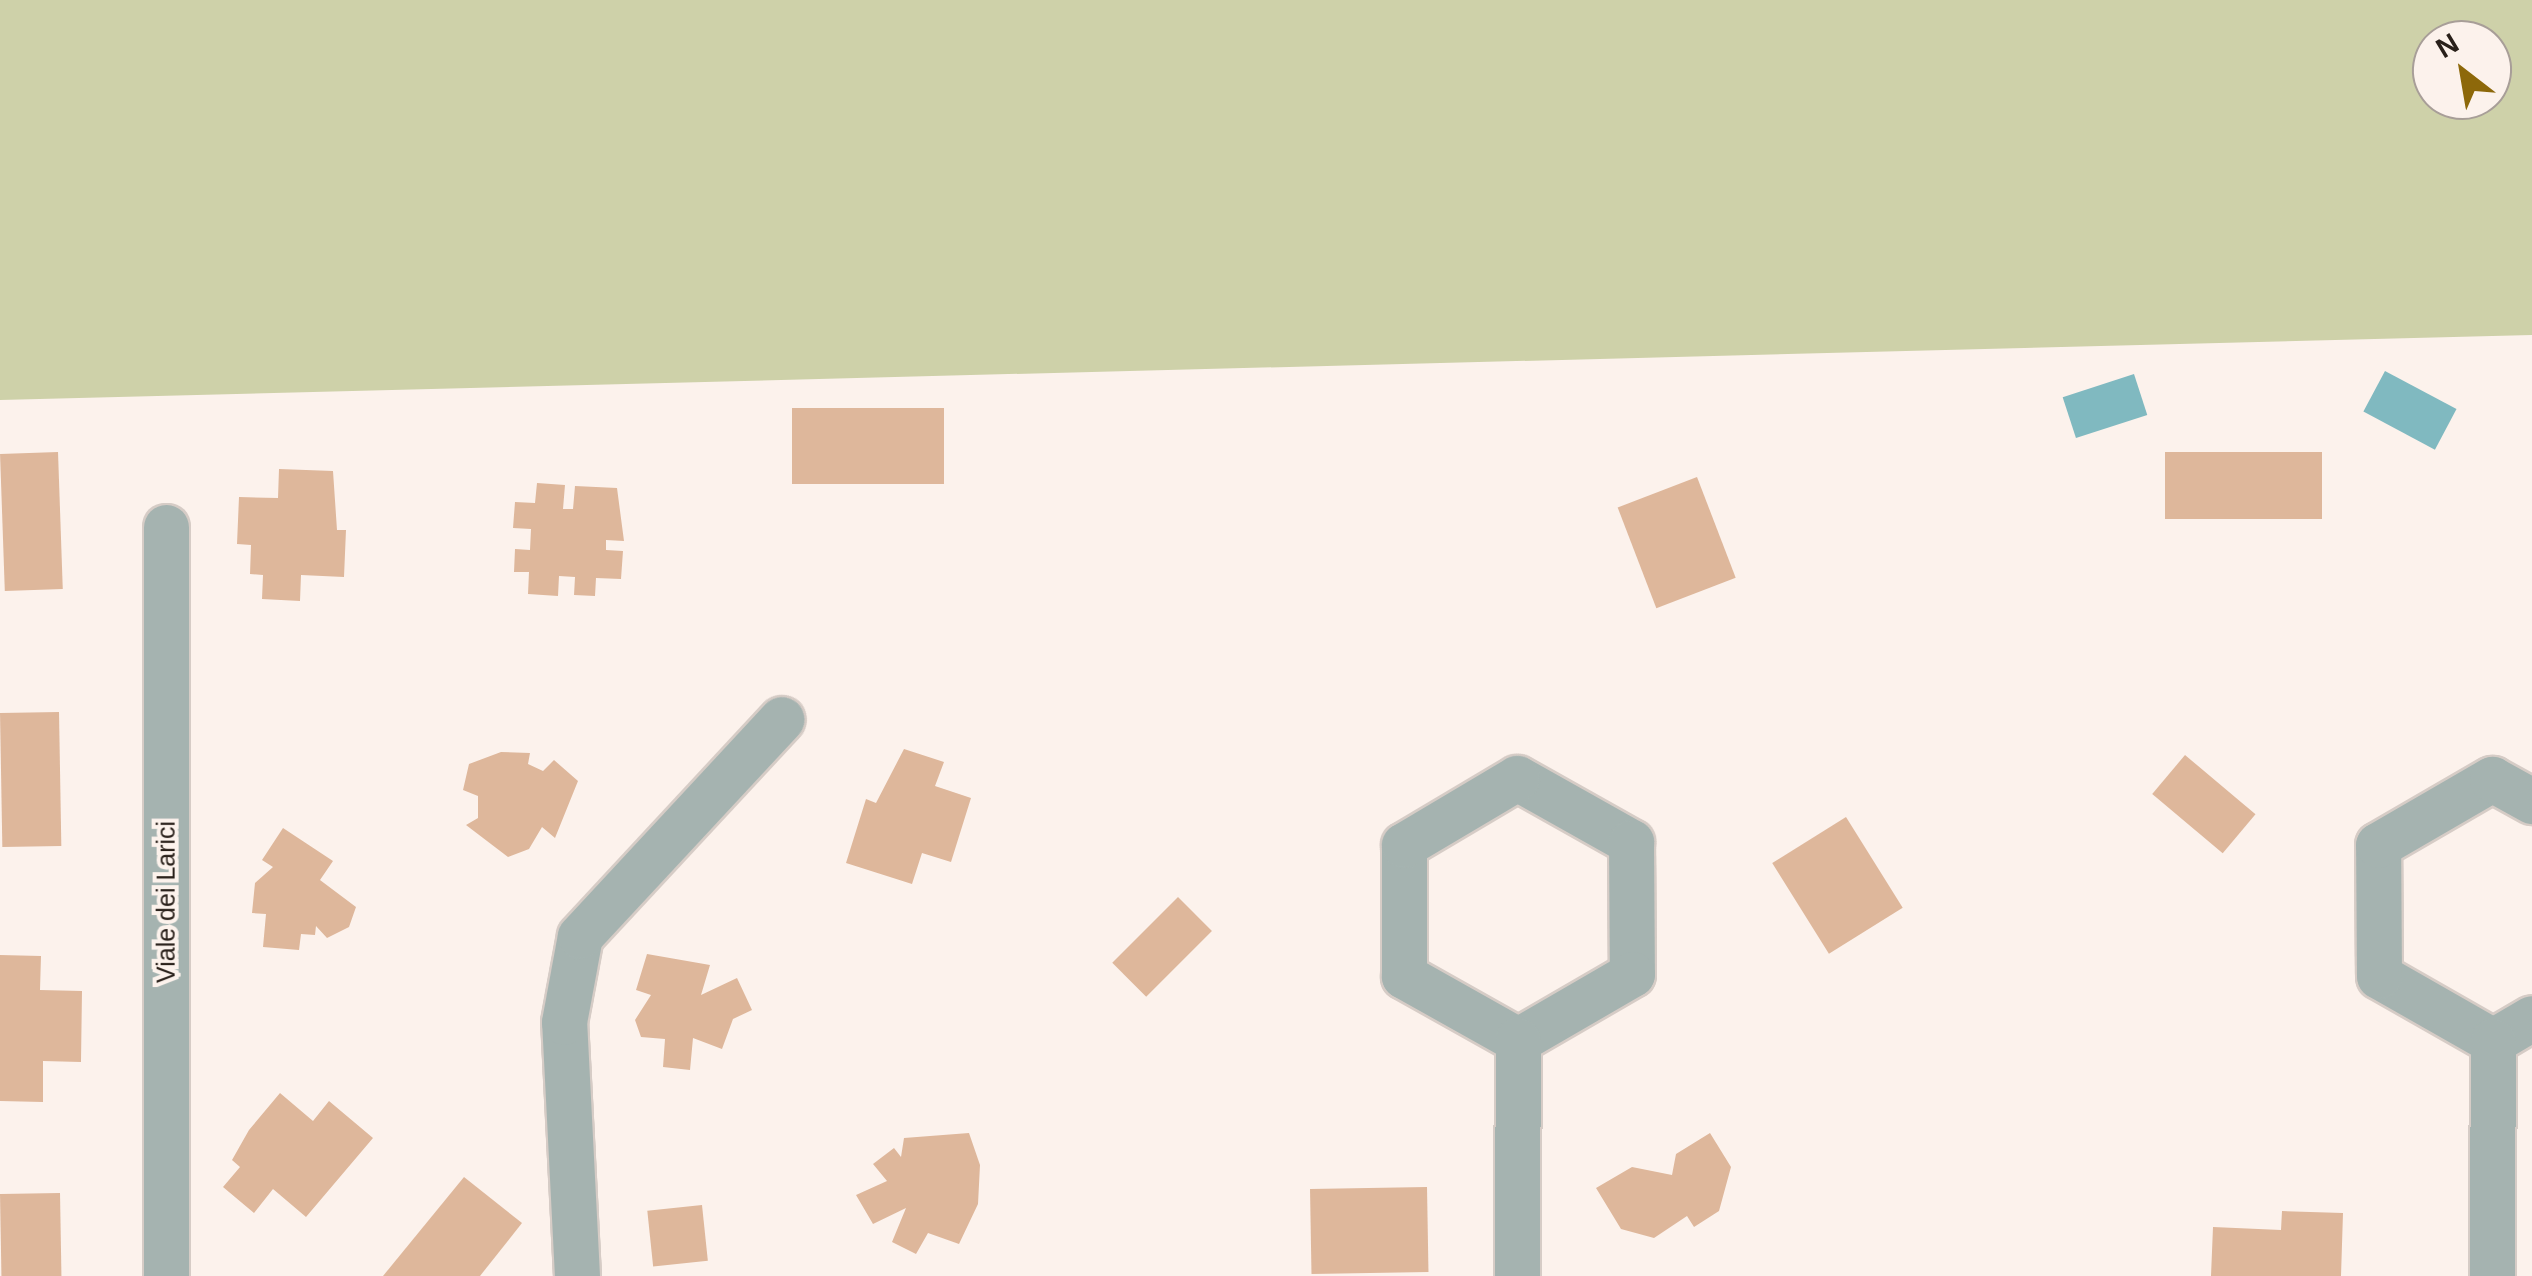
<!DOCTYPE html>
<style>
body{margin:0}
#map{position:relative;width:2532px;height:1276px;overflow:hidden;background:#fcf2ec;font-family:Arial,sans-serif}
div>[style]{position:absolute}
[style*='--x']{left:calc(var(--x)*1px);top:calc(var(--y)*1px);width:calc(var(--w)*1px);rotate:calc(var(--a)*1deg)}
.green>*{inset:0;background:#ced1a9}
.water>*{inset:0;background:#80b9c0;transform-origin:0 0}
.building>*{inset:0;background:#deb79b;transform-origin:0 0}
.roads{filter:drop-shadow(2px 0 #d6ccc6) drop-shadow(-2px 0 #d6ccc6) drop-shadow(0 2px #d6ccc6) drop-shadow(0 -2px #d6ccc6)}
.minor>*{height:45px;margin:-22.5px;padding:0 22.5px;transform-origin:22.5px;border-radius:22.5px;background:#a5b3b0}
span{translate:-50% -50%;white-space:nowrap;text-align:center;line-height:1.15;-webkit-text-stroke:8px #fcf2ec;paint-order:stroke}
.street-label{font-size:25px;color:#29201a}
.north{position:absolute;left:2412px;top:20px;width:100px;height:100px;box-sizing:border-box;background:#fcf2ec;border:2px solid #a89e98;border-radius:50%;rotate:329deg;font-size:28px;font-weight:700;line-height:40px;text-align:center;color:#29201a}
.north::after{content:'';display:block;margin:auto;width:35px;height:45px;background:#8d680a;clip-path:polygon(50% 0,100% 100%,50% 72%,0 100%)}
</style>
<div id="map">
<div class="green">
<i style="clip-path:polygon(evenodd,0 0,2532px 0,2532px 335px,0 400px,0 0,2432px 40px,2492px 40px,2492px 100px,2432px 100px,2432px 40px)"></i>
</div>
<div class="water">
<i style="left:2385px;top:371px;width:81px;height:46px;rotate:28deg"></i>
<i style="left:2134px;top:374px;width:43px;height:75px;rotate:72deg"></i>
</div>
<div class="building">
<i style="left:792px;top:408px;width:152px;height:76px"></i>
<i style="left:58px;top:452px;width:137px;height:58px;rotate:88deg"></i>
<i style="left:2165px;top:452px;width:157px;height:67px"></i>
<i style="clip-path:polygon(279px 469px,333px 471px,337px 530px,346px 530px,344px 577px,301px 575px,300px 601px,262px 599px,263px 575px,250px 574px,251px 545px,237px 544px,239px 497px,278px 498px)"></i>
<i style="left:1697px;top:477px;width:108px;height:85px;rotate:69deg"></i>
<i style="clip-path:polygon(537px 483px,565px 485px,563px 509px,573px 509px,575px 486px,617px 488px,624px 541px,606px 540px,606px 550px,623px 551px,621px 579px,596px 578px,595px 596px,574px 595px,575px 577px,559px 576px,558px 596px,528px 594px,529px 572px,514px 572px,515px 549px,530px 550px,531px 529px,513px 528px,515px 502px,535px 503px)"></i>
<i style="left:59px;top:712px;width:134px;height:59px;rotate:89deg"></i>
<i style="clip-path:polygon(904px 749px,944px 762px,935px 786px,971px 798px,951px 862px,922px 853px,912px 884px,846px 863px,866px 799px,876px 803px)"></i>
<i style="clip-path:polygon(501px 752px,530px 753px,528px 764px,543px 771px,554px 760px,578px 781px,555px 838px,542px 827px,529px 849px,508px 857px,466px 825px,478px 818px,478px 796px,463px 790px,469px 764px)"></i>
<i style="left:2185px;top:755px;width:92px;height:51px;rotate:40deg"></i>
<i style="left:1846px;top:817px;width:107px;height:87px;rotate:58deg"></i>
<i style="clip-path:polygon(283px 828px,333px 861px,320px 880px,356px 907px,349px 927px,327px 938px,316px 926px,315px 935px,301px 934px,299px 950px,263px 947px,266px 914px,252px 913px,255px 883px,273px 867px,262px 860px)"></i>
<i style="left:1178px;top:897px;width:48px;height:93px;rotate:45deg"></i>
<i style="clip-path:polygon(647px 954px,710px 965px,701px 995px,737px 978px,752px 1010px,733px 1019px,722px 1049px,693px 1038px,690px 1070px,663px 1067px,665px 1039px,641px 1037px,635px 1020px,651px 995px,636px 990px)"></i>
<i style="clip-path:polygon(0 955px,41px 956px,40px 990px,82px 991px,81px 1062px,43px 1061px,43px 1102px,0 1101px)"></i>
<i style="clip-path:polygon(280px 1093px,313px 1121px,329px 1101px,373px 1138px,306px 1217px,273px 1189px,254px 1213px,223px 1187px,240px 1167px,232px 1160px,249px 1130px)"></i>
<i style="clip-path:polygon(969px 1133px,980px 1165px,978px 1204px,959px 1244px,928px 1233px,916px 1254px,892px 1242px,906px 1208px,873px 1224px,856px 1195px,887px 1181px,873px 1164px,894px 1148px,901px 1157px,904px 1138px)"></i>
<i style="clip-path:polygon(1710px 1133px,1731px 1167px,1719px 1211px,1694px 1227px,1687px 1216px,1654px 1238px,1621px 1229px,1596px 1188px,1632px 1167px,1672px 1175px,1676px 1154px)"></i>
<i style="clip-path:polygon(464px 1177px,522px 1223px,480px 1276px,383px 1276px)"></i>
<i style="left:1427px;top:1187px;width:85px;height:117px;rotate:89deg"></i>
<i style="left:60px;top:1193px;width:83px;height:60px;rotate:89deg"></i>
<i style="left:702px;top:1205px;width:56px;height:55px;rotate:84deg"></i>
<i style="clip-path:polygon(2282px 1211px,2343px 1213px,2341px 1276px,2211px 1276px,2213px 1227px,2281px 1230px)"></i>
</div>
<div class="roads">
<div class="minor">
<i style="--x:1517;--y:778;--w:131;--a:29.3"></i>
<i style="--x:1631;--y:842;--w:132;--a:89.6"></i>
<i style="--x:1632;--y:974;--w:132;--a:149.9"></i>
<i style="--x:1518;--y:1040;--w:131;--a:-150.7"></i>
<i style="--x:1404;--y:976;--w:131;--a:-90"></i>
<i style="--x:1404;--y:845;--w:131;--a:-30.7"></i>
<i style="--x:2493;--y:1041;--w:131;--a:-150.3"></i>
<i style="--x:2379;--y:976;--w:131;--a:-90.4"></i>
<i style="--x:2378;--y:845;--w:132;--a:-30.1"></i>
<i style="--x:2492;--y:779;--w:46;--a:28.8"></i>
<i style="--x:2493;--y:1041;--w:45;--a:-30.5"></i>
<i style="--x:166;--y:1276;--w:749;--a:-90"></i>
<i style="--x:577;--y:1276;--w:254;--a:-92.9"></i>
<i style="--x:564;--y:1022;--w:87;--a:-79.5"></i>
<i style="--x:580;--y:936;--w:296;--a:-47.1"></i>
<i style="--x:1517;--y:1276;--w:236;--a:-89.8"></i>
<i style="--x:2492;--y:1276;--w:235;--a:-89.8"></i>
</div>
</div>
<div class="street-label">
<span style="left:166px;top:902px;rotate:-90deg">Viale dei Larici</span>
</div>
<div class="north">N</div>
</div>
